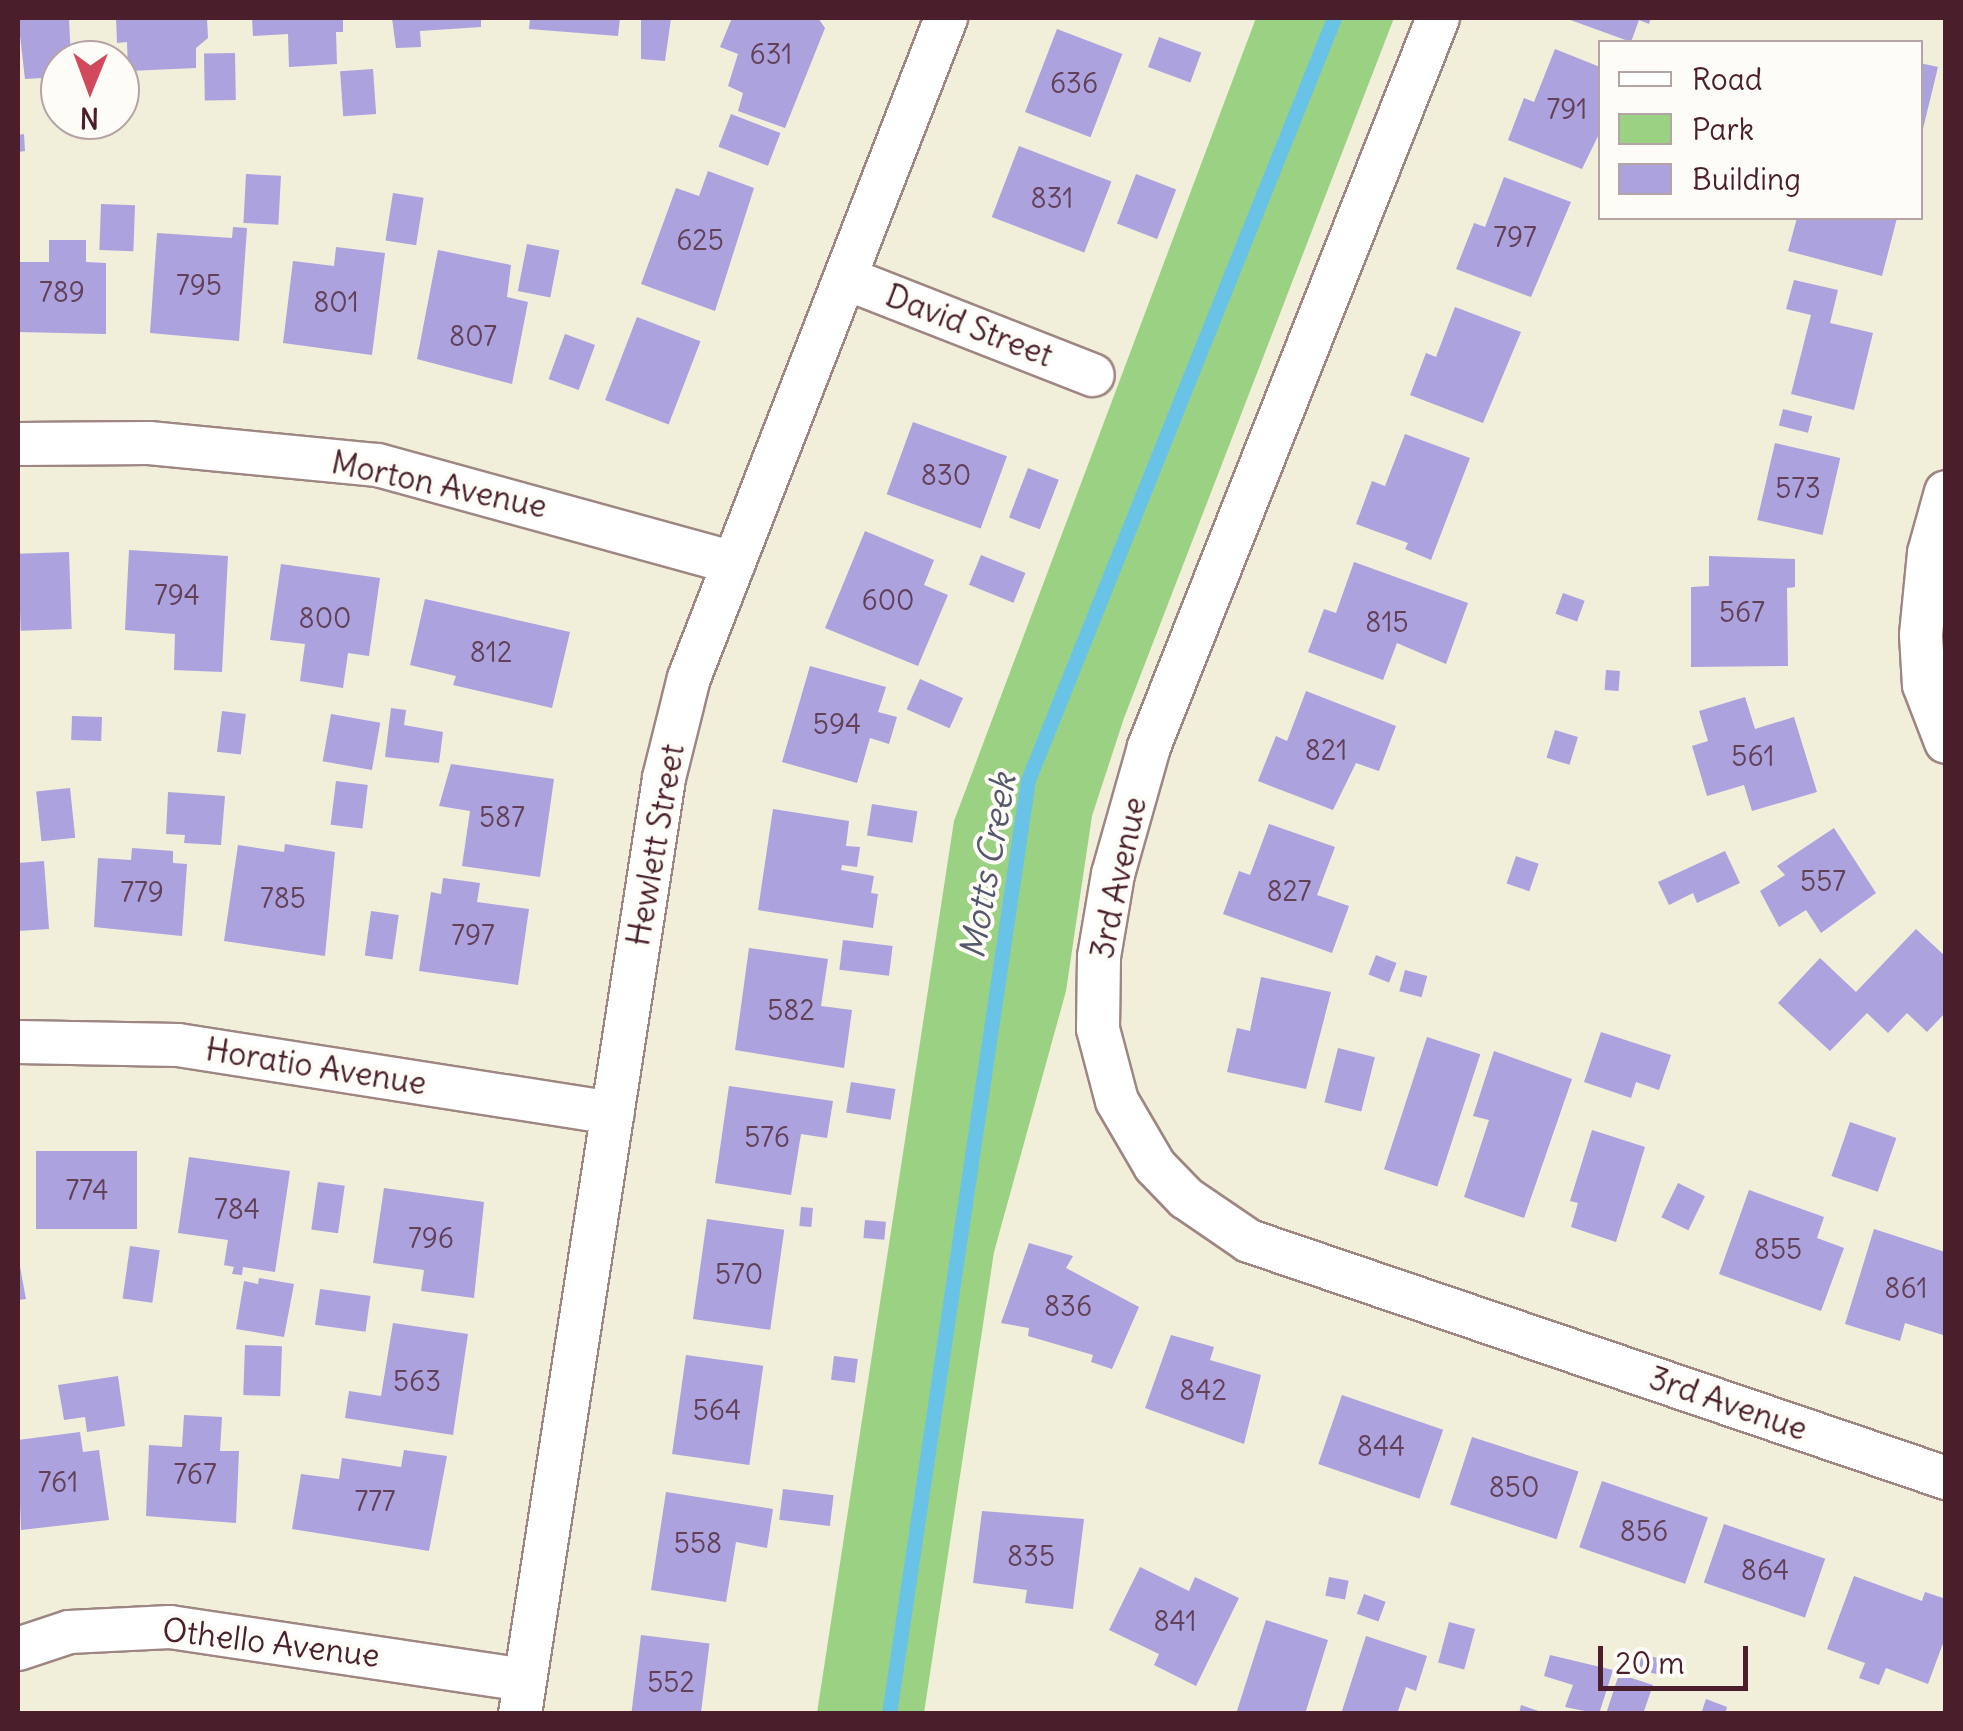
<!DOCTYPE html>
<style>
body{margin:0}
#map{position:relative;width:1963px;height:1731px;overflow:hidden;background:#f1eeda;font-family:Delius,sans-serif}
div>[style]{position:absolute}
[style*='--x']{left:calc(var(--x)*1px);top:calc(var(--y)*1px);width:calc(var(--w)*1px);rotate:calc(var(--a)*1deg)}
.green>*{inset:0;background:#9bd183}
.stream>*{height:15px;margin:-7.5px;padding:0 7.5px;transform-origin:7.5px;border-radius:7.5px;background:#69c3e7}
.building>*{inset:0;background:#aba2de;transform-origin:0 0}
.roads{filter:drop-shadow(2px 0 #9e8682) drop-shadow(-2px 0 #9e8682) drop-shadow(0 2px #9e8682) drop-shadow(0 -2px #9e8682)}
.minor>*{height:42px;margin:-21px;padding:0 21px;transform-origin:21px;border-radius:21px;background:#fff}
span{translate:-50% -50%;white-space:nowrap;text-align:center;line-height:1.15;-webkit-text-stroke:8px #fdfcf7;paint-order:stroke}
.number-label{font-size:28px;color:#624058}
.number-label span{-webkit-text-stroke-width:0}
.street-label{font-size:32px;color:#4a1f2b}
.water-label{font-size:35px;color:#55586d;font-style:italic}
.frame{position:absolute;inset:0;border:20px solid #4a1f2b;pointer-events:none}
.legend{position:absolute;left:1598px;top:40px;width:325px;height:180px;box-sizing:border-box;background:#fdfcf7;border:2px solid #b5a4a5;margin:0;padding:12px 18px;list-style:none;font-size:30px;color:#4a1f2b}
.legend li{display:flex;align-items:center;gap:20px;height:50px}
.legend b{width:50px;border:2px solid #b5a4a5}
.north{position:absolute;left:40px;top:40px;width:100px;height:100px;box-sizing:border-box;background:#fdfcf7;border:2px solid #b5a4a5;border-radius:50%;rotate:181deg;font-size:28px;font-weight:700;line-height:40px;text-align:center;color:#4a1f2b}
.north::after{content:'';display:block;margin:auto;width:35px;height:45px;background:#d1495b;clip-path:polygon(50% 0,100% 100%,50% 72%,0 100%)}
.scale{position:absolute;left:1598px;top:1646px;width:150px;height:45px;box-sizing:border-box;border:5px solid #4a1f2b;border-top:0;padding-left:12px;font-size:30px;line-height:35px;white-space:nowrap;color:#4a1f2b;-webkit-text-stroke:8px #fdfcf7;paint-order:stroke}
</style>
<div id="map">
<div class="green">
<i style="clip-path:polygon(1256px 18px,1394px 18px,1124px 718px,1092px 816px,1066px 991px,994px 1252px,924px 1713px,817px 1713px,954px 821px)"></i>
</div>
<div class="stream">
<i style="--x:889;--y:1714;--w:944;--a:-81.54"></i>
<i style="--x:1028;--y:780;--w:821;--a:-68.12"></i>
</div>
<div class="building">
<i style="clip-path:polygon(18px 18px,69px 18px,71px 60px,60px 60px,60px 77px,25px 79px)"></i>
<i style="clip-path:polygon(116px 18px,207px 18px,208px 38px,196px 48px,196px 68px,128px 71px,127px 42px,117px 43px)"></i>
<i style="clip-path:polygon(252px 18px,343px 18px,343px 32px,336px 32px,337px 64px,289px 67px,288px 34px,253px 36px)"></i>
<i style="clip-path:polygon(392px 18px,481px 18px,481px 27px,420px 31px,421px 47px,396px 48px)"></i>
<i style="clip-path:polygon(530px 18px,620px 18px,618px 36px,529px 29px)"></i>
<i style="clip-path:polygon(641px 18px,671px 18px,665px 61px,641px 59px)"></i>
<i style="clip-path:polygon(732px 18px,818px 18px,825px 28px,785px 128px,738px 111px,743px 93px,728px 86px,738px 54px,720px 47px)"></i>
<i style="clip-path:polygon(1565px 18px,1651px 18px,1649px 24px,1639px 20px,1631px 42px)"></i>
<i style="left:1057px;top:29px;width:70px;height:89px;rotate:21deg"></i>
<i style="left:1159px;top:37px;width:45px;height:32px;rotate:20deg"></i>
<i style="clip-path:polygon(1555px 49px,1600px 67px,1600px 132px,1582px 169px,1508px 140px,1524px 98px,1534px 102px)"></i>
<i style="left:235px;top:53px;width:47px;height:31px;rotate:89deg"></i>
<i style="clip-path:polygon(1920px 63px,1938px 67px,1922px 133px,1920px 133px)"></i>
<i style="left:373px;top:69px;width:45px;height:33px;rotate:86deg"></i>
<i style="left:731px;top:114px;width:53px;height:35px;rotate:21deg"></i>
<i style="clip-path:polygon(24px 134px,25px 151px,18px 152px,18px 135px)"></i>
<i style="left:1019px;top:146px;width:99px;height:76px;rotate:21deg"></i>
<i style="clip-path:polygon(708px 171px,754px 188px,715px 311px,641px 284px,676px 188px,699px 196px)"></i>
<i style="left:246px;top:174px;width:35px;height:49px;rotate:3deg"></i>
<i style="left:1136px;top:174px;width:43px;height:53px;rotate:21deg"></i>
<i style="clip-path:polygon(1504px 177px,1571px 202px,1531px 297px,1456px 269px,1474px 223px,1485px 227px)"></i>
<i style="left:393px;top:193px;width:31px;height:48px;rotate:9deg"></i>
<i style="left:101px;top:204px;width:34px;height:46px;rotate:2deg"></i>
<i style="clip-path:polygon(1797px 218px,1897px 218px,1882px 276px,1788px 251px)"></i>
<i style="clip-path:polygon(233px 227px,247px 228px,239px 341px,150px 333px,157px 233px,232px 238px)"></i>
<i style="clip-path:polygon(49px 240px,86px 240px,86px 262px,106px 263px,106px 334px,18px 332px,18px 262px,49px 262px)"></i>
<i style="left:527px;top:244px;width:33px;height:48px;rotate:11deg"></i>
<i style="clip-path:polygon(336px 247px,385px 253px,372px 355px,283px 343px,293px 261px,334px 266px)"></i>
<i style="clip-path:polygon(438px 250px,511px 265px,507px 297px,528px 302px,512px 384px,417px 359px)"></i>
<i style="clip-path:polygon(1794px 280px,1838px 290px,1830px 323px,1873px 333px,1854px 410px,1791px 394px,1811px 315px,1786px 309px)"></i>
<i style="clip-path:polygon(1455px 307px,1521px 332px,1483px 423px,1410px 395px,1426px 353px,1436px 357px)"></i>
<i style="left:637px;top:317px;width:68px;height:89px;rotate:21deg"></i>
<i style="left:565px;top:334px;width:32px;height:48px;rotate:20deg"></i>
<i style="left:1783px;top:409px;width:30px;height:17px;rotate:14deg"></i>
<i style="left:913px;top:422px;width:100px;height:77px;rotate:20deg"></i>
<i style="clip-path:polygon(1405px 434px,1470px 458px,1431px 560px,1405px 549px,1408px 543px,1356px 524px,1372px 481px,1385px 486px)"></i>
<i style="left:1775px;top:443px;width:67px;height:79px;rotate:13deg"></i>
<i style="left:1028px;top:468px;width:33px;height:53px;rotate:21deg"></i>
<i style="clip-path:polygon(865px 531px,934px 560px,924px 585px,948px 595px,918px 666px,825px 628px)"></i>
<i style="clip-path:polygon(129px 550px,228px 556px,222px 672px,174px 670px,175px 634px,125px 630px)"></i>
<i style="left:69px;top:552px;width:77px;height:51px;rotate:88deg"></i>
<i style="left:981px;top:555px;width:48px;height:32px;rotate:22deg"></i>
<i style="clip-path:polygon(1709px 556px,1795px 559px,1795px 587px,1787px 588px,1788px 666px,1691px 667px,1691px 587px,1709px 586px)"></i>
<i style="clip-path:polygon(1354px 562px,1468px 603px,1446px 664px,1397px 643px,1383px 680px,1308px 652px,1324px 609px,1336px 613px)"></i>
<i style="clip-path:polygon(281px 564px,380px 578px,369px 656px,348px 653px,343px 688px,300px 681px,305px 644px,270px 640px)"></i>
<i style="left:1563px;top:593px;width:23px;height:22px;rotate:20deg"></i>
<i style="clip-path:polygon(425px 599px,570px 632px,552px 708px,453px 685px,456px 676px,410px 665px)"></i>
<i style="clip-path:polygon(810px 666px,886px 687px,878px 712px,897px 717px,889px 744px,870px 738px,857px 783px,782px 762px)"></i>
<i style="left:1606px;top:670px;width:14px;height:20px;rotate:4deg"></i>
<i style="left:920px;top:679px;width:47px;height:33px;rotate:24deg"></i>
<i style="clip-path:polygon(1306px 691px,1396px 726px,1379px 771px,1356px 763px,1333px 810px,1258px 781px,1276px 736px,1287px 741px)"></i>
<i style="clip-path:polygon(1745px 697px,1755px 729px,1794px 717px,1817px 792px,1752px 811px,1744px 785px,1707px 796px,1692px 746px,1708px 741px,1699px 711px)"></i>
<i style="clip-path:polygon(391px 708px,406px 710px,404px 725px,443px 732px,439px 763px,385px 757px)"></i>
<i style="left:222px;top:711px;width:24px;height:41px;rotate:7deg"></i>
<i style="left:331px;top:714px;width:50px;height:48px;rotate:10deg"></i>
<i style="left:72px;top:716px;width:30px;height:24px;rotate:2deg"></i>
<i style="left:1555px;top:730px;width:24px;height:29px;rotate:17deg"></i>
<i style="clip-path:polygon(451px 764px,554px 779px,540px 877px,462px 866px,470px 811px,439px 806px)"></i>
<i style="left:336px;top:781px;width:32px;height:44px;rotate:7deg"></i>
<i style="left:70px;top:788px;width:50px;height:34px;rotate:84deg"></i>
<i style="clip-path:polygon(168px 792px,225px 796px,221px 845px,184px 843px,185px 835px,166px 834px)"></i>
<i style="left:872px;top:804px;width:46px;height:32px;rotate:9deg"></i>
<i style="clip-path:polygon(773px 809px,849px 821px,846px 846px,860px 847px,857px 867px,842px 865px,841px 870px,874px 876px,871px 893px,878px 894px,873px 928px,758px 910px)"></i>
<i style="clip-path:polygon(1269px 824px,1335px 847px,1317px 895px,1349px 906px,1332px 953px,1223px 914px,1239px 871px,1250px 875px)"></i>
<i style="clip-path:polygon(1834px 828px,1876px 893px,1821px 933px,1806px 910px,1779px 927px,1760px 891px,1785px 875px,1777px 866px)"></i>
<i style="clip-path:polygon(285px 844px,335px 852px,325px 956px,224px 941px,238px 845px,284px 852px)"></i>
<i style="clip-path:polygon(132px 848px,173px 851px,173px 863px,187px 864px,182px 936px,94px 927px,98px 858px,131px 860px)"></i>
<i style="clip-path:polygon(1725px 851px,1740px 883px,1697px 903px,1693px 893px,1669px 905px,1658px 882px)"></i>
<i style="left:1516px;top:856px;width:24px;height:29px;rotate:19deg"></i>
<i style="clip-path:polygon(44px 861px,49px 929px,18px 931px,18px 863px)"></i>
<i style="clip-path:polygon(443px 878px,480px 883px,477px 902px,529px 909px,518px 985px,419px 971px,431px 892px,441px 894px)"></i>
<i style="left:371px;top:911px;width:28px;height:45px;rotate:8deg"></i>
<i style="clip-path:polygon(1916px 929px,1946px 957px,1946px 1012px,1927px 1032px,1907px 1013px,1888px 1033px,1867px 1013px,1830px 1051px,1778px 1003px,1820px 958px,1856px 992px)"></i>
<i style="left:843px;top:940px;width:50px;height:30px;rotate:7deg"></i>
<i style="clip-path:polygon(749px 948px,828px 959px,821px 1006px,852px 1010px,844px 1068px,735px 1050px)"></i>
<i style="left:1376px;top:955px;width:22px;height:21px;rotate:21deg"></i>
<i style="left:1405px;top:970px;width:23px;height:22px;rotate:15deg"></i>
<i style="clip-path:polygon(1261px 977px,1331px 992px,1306px 1089px,1227px 1072px,1237px 1028px,1250px 1031px)"></i>
<i style="clip-path:polygon(1601px 1032px,1671px 1055px,1659px 1090px,1636px 1082px,1631px 1098px,1584px 1082px)"></i>
<i style="left:1427px;top:1037px;width:56px;height:139px;rotate:18deg"></i>
<i style="left:1338px;top:1048px;width:38px;height:56px;rotate:14deg"></i>
<i style="clip-path:polygon(1494px 1051px,1572px 1079px,1524px 1218px,1464px 1197px,1489px 1120px,1473px 1116px)"></i>
<i style="left:851px;top:1082px;width:45px;height:31px;rotate:9deg"></i>
<i style="clip-path:polygon(729px 1086px,833px 1101px,827px 1138px,801px 1134px,791px 1195px,715px 1183px)"></i>
<i style="left:1850px;top:1122px;width:49px;height:57px;rotate:19deg"></i>
<i style="clip-path:polygon(1592px 1130px,1645px 1147px,1616px 1242px,1571px 1227px,1578px 1203px,1570px 1201px)"></i>
<i style="left:36px;top:1151px;width:101px;height:78px"></i>
<i style="clip-path:polygon(189px 1157px,290px 1171px,275px 1272px,243px 1267px,242px 1275px,232px 1274px,234px 1267px,224px 1265px,228px 1240px,178px 1233px)"></i>
<i style="left:318px;top:1182px;width:27px;height:48px;rotate:8deg"></i>
<i style="left:1678px;top:1183px;width:30px;height:38px;rotate:26deg"></i>
<i style="clip-path:polygon(384px 1188px,484px 1202px,474px 1298px,421px 1291px,424px 1270px,373px 1263px)"></i>
<i style="clip-path:polygon(1749px 1190px,1824px 1217px,1817px 1238px,1844px 1248px,1821px 1311px,1719px 1274px)"></i>
<i style="left:801px;top:1207px;width:12px;height:19px;rotate:5deg"></i>
<i style="left:707px;top:1219px;width:78px;height:101px;rotate:8deg"></i>
<i style="left:865px;top:1220px;width:21px;height:18px;rotate:5deg"></i>
<i style="clip-path:polygon(1874px 1229px,1945px 1252px,1946px 1336px,1905px 1323px,1900px 1341px,1845px 1324px)"></i>
<i style="clip-path:polygon(1029px 1243px,1073px 1256px,1066px 1268px,1139px 1307px,1112px 1369px,1091px 1362px,1093px 1355px,1028px 1336px,1029px 1328px,1001px 1323px)"></i>
<i style="left:130px;top:1246px;width:30px;height:53px;rotate:8deg"></i>
<i style="clip-path:polygon(18px 1256px,26px 1299px,18px 1300px)"></i>
<i style="clip-path:polygon(259px 1278px,294px 1284px,284px 1337px,236px 1329px,244px 1281px,258px 1284px)"></i>
<i style="left:320px;top:1289px;width:51px;height:36px;rotate:8deg"></i>
<i style="clip-path:polygon(393px 1323px,468px 1334px,453px 1435px,345px 1418px,349px 1391px,381px 1396px)"></i>
<i style="clip-path:polygon(1171px 1335px,1214px 1347px,1210px 1360px,1261px 1375px,1244px 1444px,1145px 1408px)"></i>
<i style="left:245px;top:1345px;width:37px;height:50px;rotate:2deg"></i>
<i style="left:686px;top:1355px;width:78px;height:100px;rotate:8deg"></i>
<i style="left:834px;top:1356px;width:24px;height:24px;rotate:7deg"></i>
<i style="clip-path:polygon(118px 1376px,125px 1426px,87px 1432px,85px 1417px,64px 1420px,58px 1385px)"></i>
<i style="left:1342px;top:1395px;width:107px;height:73px;rotate:19deg"></i>
<i style="clip-path:polygon(184px 1415px,222px 1417px,220px 1451px,239px 1451px,236px 1523px,146px 1516px,149px 1445px,182px 1447px)"></i>
<i style="clip-path:polygon(80px 1432px,83px 1452px,99px 1450px,109px 1520px,21px 1530px,18px 1440px)"></i>
<i style="left:1472px;top:1437px;width:112px;height:71px;rotate:18deg"></i>
<i style="clip-path:polygon(404px 1450px,447px 1456px,429px 1551px,292px 1529px,301px 1474px,339px 1479px,342px 1458px,401px 1467px)"></i>
<i style="left:1602px;top:1481px;width:112px;height:70px;rotate:19deg"></i>
<i style="left:783px;top:1489px;width:51px;height:31px;rotate:7deg"></i>
<i style="clip-path:polygon(666px 1492px,773px 1509px,767px 1548px,736px 1542px,726px 1602px,651px 1590px)"></i>
<i style="clip-path:polygon(982px 1511px,1084px 1519px,1073px 1609px,1025px 1603px,1027px 1590px,973px 1583px)"></i>
<i style="left:1724px;top:1524px;width:107px;height:62px;rotate:19deg"></i>
<i style="clip-path:polygon(1140px 1567px,1189px 1591px,1195px 1577px,1239px 1598px,1196px 1686px,1154px 1665px,1159px 1654px,1109px 1630px)"></i>
<i style="clip-path:polygon(1854px 1576px,1922px 1601px,1925px 1592px,1946px 1599px,1946px 1635px,1928px 1684px,1886px 1668px,1879px 1685px,1859px 1678px,1865px 1663px,1827px 1649px)"></i>
<i style="left:1329px;top:1577px;width:20px;height:19px;rotate:11deg"></i>
<i style="left:1364px;top:1594px;width:23px;height:21px;rotate:20deg"></i>
<i style="clip-path:polygon(1266px 1620px,1328px 1640px,1305px 1714px,1236px 1714px)"></i>
<i style="left:1449px;top:1622px;width:27px;height:42px;rotate:15deg"></i>
<i style="left:641px;top:1635px;width:69px;height:80px;rotate:7deg"></i>
<i style="clip-path:polygon(1366px 1636px,1427px 1656px,1416px 1691px,1406px 1687px,1397px 1714px,1341px 1714px)"></i>
<i style="left:1642px;top:1654px;width:25px;height:16px;rotate:14deg"></i>
<i style="clip-path:polygon(1550px 1655px,1613px 1670px,1599px 1714px,1565px 1707px,1573px 1685px,1544px 1676px)"></i>
<i style="clip-path:polygon(1619px 1674px,1653px 1685px,1643px 1714px,1606px 1714px)"></i>
<i style="clip-path:polygon(1706px 1699px,1727px 1707px,1725px 1714px,1702px 1711px)"></i>
<i style="clip-path:polygon(1521px 1705px,1544px 1713px,1544px 1714px,1519px 1714px)"></i>
</div>
<div class="roads">
<div class="minor">
<i style="--x:1438;--y:18;--w:784;--a:111.63"></i>
<i style="--x:1149;--y:747;--w:132;--a:105.8"></i>
<i style="--x:1113;--y:874;--w:84;--a:99.6"></i>
<i style="--x:1099;--y:957;--w:72;--a:90.8"></i>
<i style="--x:1098;--y:1029;--w:74;--a:75.2"></i>
<i style="--x:1117;--y:1101;--w:75;--a:59.7"></i>
<i style="--x:1155;--y:1166;--w:45;--a:45.9"></i>
<i style="--x:1186;--y:1198;--w:76;--a:34.3"></i>
<i style="--x:1249;--y:1241;--w:736;--a:18.78"></i>
<i style="--x:845;--y:278;--w:266;--a:21.4"></i>
<i style="--x:18;--y:444;--w:131;--a:-0.4"></i>
<i style="--x:149;--y:443;--w:230;--a:5.5"></i>
<i style="--x:378;--y:465;--w:369;--a:15.4"></i>
<i style="--x:1946;--y:492;--w:63;--a:105.6"></i>
<i style="--x:1929;--y:553;--w:82;--a:95.6"></i>
<i style="--x:1921;--y:635;--w:50;--a:86.6"></i>
<i style="--x:1924;--y:685;--w:61;--a:68.9"></i>
<i style="--x:18;--y:1042;--w:160;--a:1.1"></i>
<i style="--x:178;--y:1045;--w:440;--a:8.9"></i>
<i style="--x:18;--y:1649;--w:54;--a:-18.4"></i>
<i style="--x:69;--y:1632;--w:101;--a:-2.8"></i>
<i style="--x:170;--y:1627;--w:359;--a:8.5"></i>
<i style="--x:520;--y:1714;--w:947;--a:-81.25"></i>
<i style="--x:664;--y:778;--w:103;--a:-76"></i>
<i style="--x:689;--y:678;--w:708;--a:-68.72"></i>
</div>
</div>
<div class="number-label">
<span style="left:771px;top:54px">631</span>
<span style="left:1074px;top:83px">636</span>
<span style="left:1567px;top:109px">791</span>
<span style="left:1052px;top:198px">831</span>
<span style="left:1515px;top:237px">797</span>
<span style="left:700px;top:240px">625</span>
<span style="left:199px;top:285px">795</span>
<span style="left:62px;top:292px">789</span>
<span style="left:336px;top:302px">801</span>
<span style="left:473px;top:336px">807</span>
<span style="left:946px;top:475px">830</span>
<span style="left:1798px;top:488px">573</span>
<span style="left:177px;top:595px">794</span>
<span style="left:888px;top:600px">600</span>
<span style="left:1742px;top:612px">567</span>
<span style="left:325px;top:618px">800</span>
<span style="left:1387px;top:622px">815</span>
<span style="left:491px;top:652px">812</span>
<span style="left:837px;top:724px">594</span>
<span style="left:1326px;top:750px">821</span>
<span style="left:1753px;top:756px">561</span>
<span style="left:502px;top:817px">587</span>
<span style="left:1823px;top:881px">557</span>
<span style="left:1289px;top:891px">827</span>
<span style="left:142px;top:892px">779</span>
<span style="left:283px;top:898px">785</span>
<span style="left:473px;top:935px">797</span>
<span style="left:791px;top:1010px">582</span>
<span style="left:767px;top:1137px">576</span>
<span style="left:87px;top:1190px">774</span>
<span style="left:237px;top:1209px">784</span>
<span style="left:431px;top:1238px">796</span>
<span style="left:1778px;top:1249px">855</span>
<span style="left:739px;top:1274px">570</span>
<span style="left:1906px;top:1288px">861</span>
<span style="left:1068px;top:1306px">836</span>
<span style="left:417px;top:1381px">563</span>
<span style="left:1203px;top:1390px">842</span>
<span style="left:717px;top:1410px">564</span>
<span style="left:1381px;top:1446px">844</span>
<span style="left:195px;top:1474px">767</span>
<span style="left:58px;top:1482px">761</span>
<span style="left:1514px;top:1487px">850</span>
<span style="left:375px;top:1501px">777</span>
<span style="left:1644px;top:1531px">856</span>
<span style="left:698px;top:1543px">558</span>
<span style="left:1031px;top:1556px">835</span>
<span style="left:1765px;top:1570px">864</span>
<span style="left:1175px;top:1621px">841</span>
<span style="left:671px;top:1682px">552</span>
</div>
<div class="street-label">
<span style="left:969px;top:326px;rotate:21deg">David Street</span>
<span style="left:439px;top:485px;rotate:12deg">Morton Avenue</span>
<span style="left:656px;top:845px;rotate:-80deg">Hewlett Street</span>
<span style="left:1119px;top:878px;rotate:-78deg">3rd Avenue</span>
<span style="left:316px;top:1067px;rotate:9deg">Horatio Avenue</span>
<span style="left:1728px;top:1404px;rotate:19deg">3rd Avenue</span>
<span style="left:271px;top:1643px;rotate:7deg">Othello Avenue</span>
</div>
<div class="water-label">
<span style="left:987px;top:866px;rotate:-80deg">Motts Creek</span>
</div>
<div class="frame"></div>
<ul class="legend">
<li><b style="height:12px;background:#fff"></b>Road</li>
<li><b style="height:28px;background:#9bd183"></b>Park</li>
<li><b style="height:28px;background:#aba2de"></b>Building</li>
</ul>
<div class="north">N</div>
<div class="scale">20 m</div>
</div>
